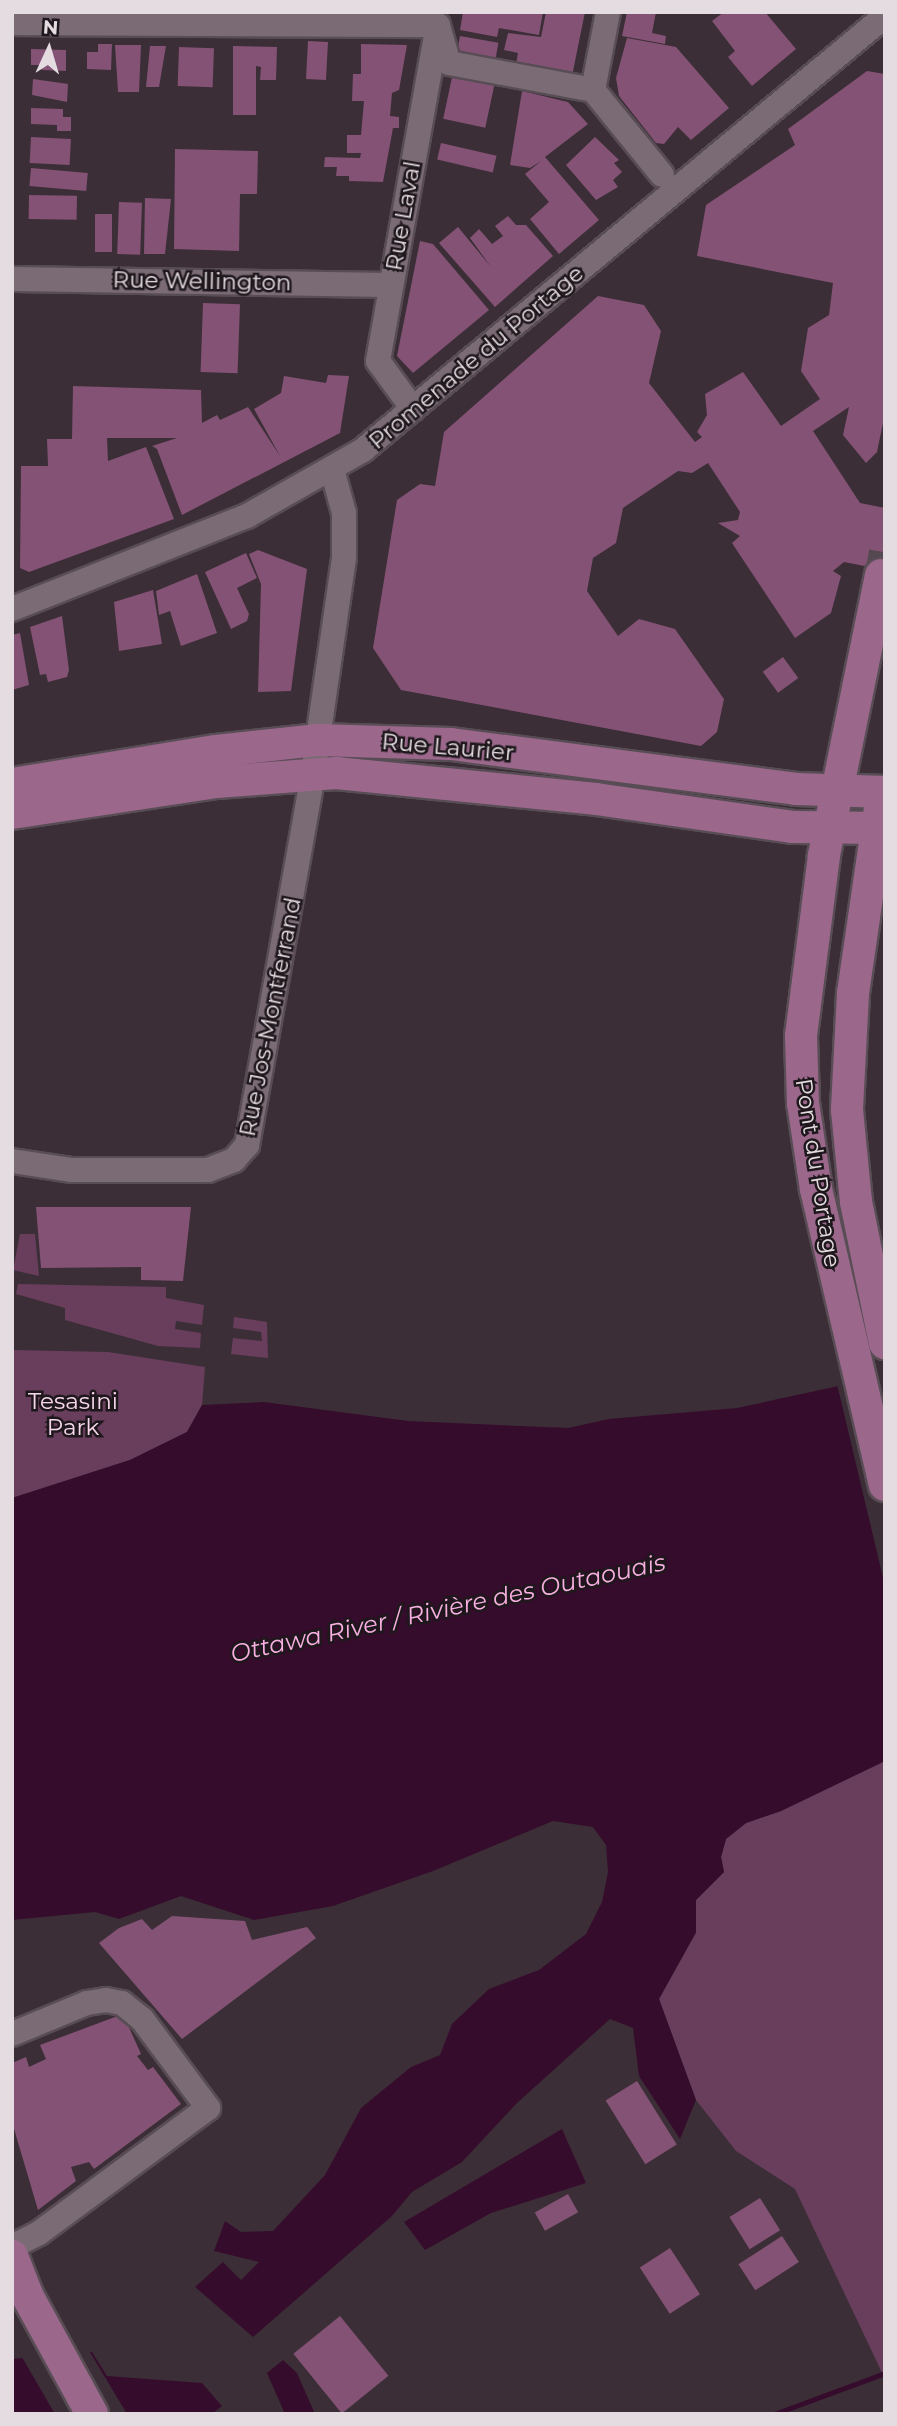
<!DOCTYPE html>
<meta charset="utf-8">
<style>
body{margin:0}
#map{position:relative;width:897px;height:2426px;overflow:hidden;background:#3c2e37;font-family:Montserrat,sans-serif}
div>[style]{position:absolute}
[style*='--x']{left:calc(var(--x)*1px);top:calc(var(--y)*1px);width:calc(var(--w)*1px);rotate:calc(var(--a)*1deg)}
.green>*{inset:0;background:#683e5c}
.water>*{inset:0;background:#360c2c}
.pier>*{inset:0;background:#3c2e37}
.stream>*{height:5px;margin:-2.5px;padding:0 2.5px;transform-origin:2.5px;border-radius:2.5px;background:#360c2c}
.building>*{inset:0;background:#835274;transform-origin:0 0}
.major-tunnel>*{height:32px;margin-top:-16px;transform-origin:0;background:repeating-linear-gradient(90deg,#554851 0 32px,transparent 0 48px)}
.roads{filter:drop-shadow(2px 0 #594d55) drop-shadow(-2px 0 #594d55) drop-shadow(0 2px #594d55) drop-shadow(0 -2px #594d55)}
.minor>*{height:24px;margin:-12px;padding:0 12px;transform-origin:12px;border-radius:12px;background:#7b6b75}
.major>*{height:32px;margin:-16px;padding:0 16px;transform-origin:16px;border-radius:16px;background:#9b688c}
span{translate:-50% -50%;white-space:nowrap;text-align:center;line-height:1.15;-webkit-text-stroke:5px #1e181c;paint-order:stroke}
.street-label{font-size:23px;color:#e5dce2}
.park-label{font-size:23px;color:#f7d7ec}
.water-label{font-size:24px;color:#faafe2;font-style:italic}
.frame{position:absolute;inset:0;border:14px solid #e5dce2;pointer-events:none}
.north{position:absolute;left:14px;top:14px;width:70px;height:70px;-webkit-text-stroke:5px #1e181c;paint-order:stroke;rotate:4deg;font-size:19px;font-weight:700;line-height:28px;text-align:center;color:#e5dce2}
.north::after{content:'';display:block;margin:auto;width:24px;height:32px;background:#e5dce2;clip-path:polygon(50% 0,100% 100%,50% 72%,0 100%)}
</style>
<div id="map">
<div class="green">
<i style="clip-path:polygon(20px 1234px,35px 1234px,39px 1276px,13px 1270px)"></i>
<i style="clip-path:polygon(18px 1284px,166px 1287px,166px 1298px,204px 1305px,202px 1325px,176px 1321px,175px 1329px,201px 1333px,200px 1348px,158px 1346px,65px 1320px,65px 1308px,16px 1294px)"></i>
<i style="clip-path:polygon(234px 1317px,267px 1322px,268px 1358px,231px 1354px,233px 1338px,262px 1341px,261px 1332px,233px 1328px)"></i>
<i style="clip-path:polygon(12px 1350px,108px 1352px,205px 1367px,202px 1405px,187px 1432px,130px 1460px,12px 1498px)"></i>
<i style="clip-path:polygon(885px 1761px,885px 2379px,795px 2189px,736px 2151px,696px 2100px,659px 1999px,696px 1933px,696px 1900px,724px 1872px,721px 1857px,726px 1839px,746px 1823px,781px 1811px)"></i>
</div>
<div class="water">
<i style="clip-path:polygon(885px 1376px,885px 1761px,781px 1811px,746px 1823px,726px 1839px,721px 1857px,724px 1872px,696px 1900px,696px 1932px,659px 1999px,696px 2100px,680px 2139px,639px 2076px,633px 2028px,610px 2019px,516px 2104px,462px 2162px,412px 2192px,392px 2216px,253px 2337px,195px 2287px,223px 2262px,241px 2280px,259px 2262px,214px 2251px,225px 2221px,241px 2232px,273px 2231px,325px 2175px,361px 2108px,411px 2067px,440px 2055px,452px 2024px,489px 1989px,539px 1970px,586px 1934px,602px 1902px,608px 1872px,606px 1845px,593px 1827px,553px 1821px,433px 1871px,333px 1906px,254px 1920px,181px 1896px,119px 1919px,95px 1912px,12px 1920px,12px 1498px,130px 1460px,187px 1432px,202px 1405px,264px 1402px,408px 1421px,568px 1428px,609px 1419px,737px 1408px)"></i>
<i style="clip-path:polygon(562px 2129px,586px 2183px,491px 2213px,425px 2250px,404px 2222px)"></i>
<i style="clip-path:polygon(92px 2352px,107px 2376px,202px 2383px,222px 2406px,212px 2414px,12px 2414px,12px 2359px)"></i>
<i style="clip-path:polygon(283px 2360px,297px 2373px,315px 2414px,285px 2414px,267px 2373px)"></i>
</div>
<div class="pier">
<i style="clip-path:polygon(885px 1372px,885px 1586px,837px 1384px)"></i>
<i style="clip-path:polygon(88px 2349px,127px 2414px,55px 2414px,19px 2352px)"></i>
</div>
<div class="stream">
<i style="--x:774;--y:2414;--w:118;--a:-20.3"></i>
</div>
<div class="building">
<i style="clip-path:polygon(463px 12px,543px 12px,539px 35px,499px 28px,497px 37px,460px 30px)"></i>
<i style="clip-path:polygon(546px 12px,585px 12px,572px 76px,516px 64px,518px 53px,504px 50px,508px 33px,541px 37px)"></i>
<i style="clip-path:polygon(627px 12px,656px 12px,652px 33px,666px 36px,665px 44px,622px 36px)"></i>
<i style="clip-path:polygon(724px 12px,765px 12px,796px 49px,752px 86px,728px 57px,735px 51px,712px 21px)"></i>
<i style="left:460px;top:36px;width:39px;height:17px;rotate:10deg"></i>
<i style="clip-path:polygon(627px 38px,676px 47px,729px 108px,691px 140px,678px 127px,664px 144px,656px 143px,619px 96px,616px 78px)"></i>
<i style="left:308px;top:41px;width:20px;height:38px;rotate:3deg"></i>
<i style="clip-path:polygon(98px 44px,112px 44px,111px 70px,87px 69px,87px 52px,98px 52px)"></i>
<i style="clip-path:polygon(361px 44px,407px 45px,399px 90px,392px 93px,390px 116px,399px 117px,399px 128px,393px 128px,383px 182px,349px 181px,349px 176px,336px 176px,337px 167px,324px 167px,325px 157px,360px 158px,361px 153px,347px 153px,347px 135px,361px 135px,364px 101px,352px 101px,353px 74px,361px 74px)"></i>
<i style="clip-path:polygon(115px 45px,141px 45px,139px 92px,118px 92px)"></i>
<i style="clip-path:polygon(150px 46px,166px 46px,159px 87px,146px 87px)"></i>
<i style="clip-path:polygon(233px 46px,277px 47px,276px 80px,260px 80px,261px 67px,256px 66px,256px 115px,233px 115px)"></i>
<i style="left:179px;top:47px;width:35px;height:39px;rotate:2deg"></i>
<i style="clip-path:polygon(31px 49px,66px 50px,66px 71px,42px 70px,42px 65px,31px 65px)"></i>
<i style="left:454px;top:68px;width:43px;height:52px;rotate:12deg"></i>
<i style="clip-path:polygon(867px 71px,885px 74px,885px 413px,877px 452px,866px 463px,843px 435px,849px 407px,813px 431px,860px 503px,885px 508px,885px 570px,844px 562px,833px 571px,841px 576px,831px 613px,795px 638px,732px 543px,740px 536px,718px 523px,738px 520px,740px 512px,708px 463px,692px 473px,678px 471px,623px 508px,616px 543px,593px 558px,587px 591px,618px 636px,639px 619px,675px 629px,724px 699px,717px 732px,701px 746px,401px 690px,373px 648px,397px 500px,420px 484px,435px 486px,444px 432px,598px 296px,644px 305px,661px 331px,649px 383px,695px 442px,702px 437px,697px 432px,707px 415px,705px 394px,743px 372px,781px 426px,820px 399px,801px 371px,808px 328px,829px 315px,833px 283px,697px 256px,706px 205px,795px 145px,788px 129px)"></i>
<i style="clip-path:polygon(33px 79px,68px 84px,67px 102px,32px 95px)"></i>
<i style="clip-path:polygon(522px 91px,568px 102px,588px 124px,545px 157px,599px 220px,559px 254px,530px 219px,549px 202px,525px 174px,541px 161px,530px 168px,510px 165px)"></i>
<i style="clip-path:polygon(31px 108px,63px 109px,63px 117px,71px 117px,71px 131px,57px 131px,57px 125px,31px 124px)"></i>
<i style="left:31px;top:137px;width:40px;height:26px;rotate:3deg"></i>
<i style="clip-path:polygon(595px 137px,619px 160px,614px 163px,622px 172px,613px 180px,618px 187px,596px 200px,566px 165px)"></i>
<i style="left:441px;top:143px;width:57px;height:17px;rotate:13deg"></i>
<i style="clip-path:polygon(175px 149px,258px 151px,257px 194px,240px 194px,239px 251px,174px 249px)"></i>
<i style="left:31px;top:168px;width:57px;height:18px;rotate:5deg"></i>
<i style="left:29px;top:195px;width:48px;height:24px;rotate:1deg"></i>
<i style="clip-path:polygon(145px 198px,171px 199px,165px 254px,144px 254px)"></i>
<i style="left:119px;top:202px;width:23px;height:52px;rotate:2deg"></i>
<i style="left:95px;top:214px;width:17px;height:38px"></i>
<i style="clip-path:polygon(508px 216px,516px 225px,526px 225px,553px 256px,495px 307px,439px 243px,458px 227px,491px 267px,470px 238px,479px 229px,492px 244px,503px 236px,495px 226px)"></i>
<i style="clip-path:polygon(420px 241px,433px 244px,489px 310px,413px 373px,397px 356px)"></i>
<i style="left:203px;top:303px;width:37px;height:69px;rotate:2deg"></i>
<i style="clip-path:polygon(328px 375px,349px 376px,340px 433px,182px 515px,157px 449px,152px 446px,177px 438px,107px 438px,108px 461px,146px 447px,174px 519px,29px 572px,20px 568px,21px 466px,48px 466px,47px 439px,72px 439px,73px 386px,201px 390px,202px 423px,217px 415px,220px 420px,248px 407px,280px 456px,254px 409px,281px 393px,284px 376px,326px 383px)"></i>
<i style="clip-path:polygon(258px 550px,307px 569px,291px 691px,258px 692px,261px 584px,249px 554px)"></i>
<i style="clip-path:polygon(246px 553px,257px 578px,237px 588px,249px 614px,247px 621px,231px 629px,205px 572px)"></i>
<i style="clip-path:polygon(197px 574px,217px 633px,181px 646px,170px 611px,159px 615px,156px 591px)"></i>
<i style="clip-path:polygon(153px 590px,162px 644px,119px 651px,114px 602px)"></i>
<i style="clip-path:polygon(62px 616px,69px 670px,67px 677px,48px 682px,46px 674px,40px 675px,30px 627px)"></i>
<i style="clip-path:polygon(20px 633px,29px 685px,12px 690px,12px 635px)"></i>
<i style="left:783px;top:657px;width:26px;height:25px;rotate:54deg"></i>
<i style="clip-path:polygon(36px 1207px,191px 1207px,183px 1281px,141px 1280px,141px 1267px,41px 1268px)"></i>
<i style="clip-path:polygon(172px 1916px,245px 1921px,252px 1940px,307px 1927px,316px 1938px,182px 2039px,99px 1943px,119px 1928px,142px 1919px,152px 1930px)"></i>
<i style="clip-path:polygon(123px 2014px,141px 2054px,137px 2056px,148px 2070px,153px 2067px,181px 2104px,94px 2169px,89px 2162px,71px 2167px,76px 2181px,38px 2210px,12px 2122px,12px 2063px,26px 2057px,29px 2067px,46px 2059px,40px 2045px)"></i>
<i style="left:637px;top:2081px;width:75px;height:37px;rotate:58deg"></i>
<i style="left:568px;top:2194px;width:21px;height:38px;rotate:61deg"></i>
<i style="left:760px;top:2198px;width:38px;height:36px;rotate:58deg"></i>
<i style="left:782px;top:2236px;width:31px;height:52px;rotate:57deg"></i>
<i style="left:670px;top:2248px;width:55px;height:36px;rotate:57deg"></i>
<i style="left:340px;top:2316px;width:77px;height:60px;rotate:51deg"></i>
</div>
<div class="major-tunnel">
<i style="--x:881;--y:575;--w:23;--a:-80"></i>
</div>
<div class="roads">
<div class="minor">
<i style="--x:12;--y:23;--w:426;--a:0.3"></i>
<i style="--x:439;--y:29;--w:35;--a:74"></i>
<i style="--x:449;--y:63;--w:147;--a:10.6"></i>
<i style="--x:593;--y:90;--w:109;--a:50.9"></i>
<i style="--x:593;--y:90;--w:79;--a:-79.1"></i>
<i style="--x:12;--y:279;--w:379;--a:0.9"></i>
<i style="--x:413;--y:409;--w:59;--a:-126.1"></i>
<i style="--x:378;--y:361;--w:341;--a:-79.9"></i>
<i style="--x:12;--y:609;--w:253;--a:-21.6"></i>
<i style="--x:247;--y:516;--w:133;--a:-29.6"></i>
<i style="--x:363;--y:450;--w:679;--a:-39.74"></i>
<i style="--x:12;--y:1161;--w:61;--a:8.5"></i>
<i style="--x:72;--y:1170;--w:136;--a:0"></i>
<i style="--x:208;--y:1170;--w:28;--a:-21"></i>
<i style="--x:234;--y:1160;--w:20;--a:-49"></i>
<i style="--x:247;--y:1145;--w:378;--a:-79.9"></i>
<i style="--x:313;--y:773;--w:217;--a:-81.8"></i>
<i style="--x:344;--y:558;--w:45;--a:-90"></i>
<i style="--x:344;--y:513;--w:46;--a:-105.3"></i>
<i style="--x:12;--y:2034;--w:81;--a:-22.5"></i>
<i style="--x:87;--y:2003;--w:19;--a:-9"></i>
<i style="--x:106;--y:2000;--w:16;--a:11"></i>
<i style="--x:122;--y:2003;--w:26;--a:39"></i>
<i style="--x:142;--y:2019;--w:111;--a:53.4"></i>
<i style="--x:208;--y:2108;--w:210;--a:143.5"></i>
<i style="--x:39;--y:2233;--w:30;--a:153"></i>
</div>
<div class="major">
<i style="--x:881;--y:575;--w:287;--a:101.5"></i>
<i style="--x:824;--y:856;--w:181;--a:97.3"></i>
<i style="--x:801;--y:1036;--w:67;--a:88.3"></i>
<i style="--x:803;--y:1103;--w:87;--a:81.4"></i>
<i style="--x:816;--y:1189;--w:304;--a:76.9"></i>
<i style="--x:12;--y:784;--w:207;--a:-9.2"></i>
<i style="--x:216;--y:751;--w:103;--a:-6.2"></i>
<i style="--x:318;--y:740;--w:133;--a:1.7"></i>
<i style="--x:451;--y:744;--w:348;--a:7.4"></i>
<i style="--x:796;--y:789;--w:89;--a:1.9"></i>
<i style="--x:880;--y:808;--w:188;--a:98.3"></i>
<i style="--x:853;--y:994;--w:116;--a:93"></i>
<i style="--x:847;--y:1110;--w:92;--a:84.4"></i>
<i style="--x:856;--y:1202;--w:144;--a:78.4"></i>
<i style="--x:12;--y:813;--w:207;--a:-8.6"></i>
<i style="--x:217;--y:782;--w:119;--a:-4.3"></i>
<i style="--x:336;--y:773;--w:261;--a:5.7"></i>
<i style="--x:596;--y:799;--w:198;--a:8.1"></i>
<i style="--x:792;--y:827;--w:93;--a:0.6"></i>
<i style="--x:12;--y:2256;--w:44;--a:68.7"></i>
<i style="--x:28;--y:2297;--w:133;--a:61.3"></i>
</div>
</div>
<div class="street-label">
<span style="left:403px;top:216px;rotate:-80deg">Rue Laval</span>
<span style="left:202px;top:281px;rotate:1deg">Rue Wellington</span>
<span style="left:476px;top:357px;rotate:-40deg">Promenade du Portage</span>
<span style="left:448px;top:747px;rotate:5deg">Rue Laurier</span>
<span style="left:270px;top:1017px;rotate:-79deg">Rue Jos-Montferrand</span>
<span style="left:818px;top:1173px;rotate:81deg">Pont du Portage</span>
</div>
<div class="park-label">
<span style="left:73px;top:1414px">Tesasini<br>Park</span>
</div>
<div class="water-label">
<span style="left:448px;top:1608px;rotate:-12deg">Ottawa River / Rivière des Outaouais</span>
</div>
<div class="frame"></div>
<div class="north">N</div>
</div>
